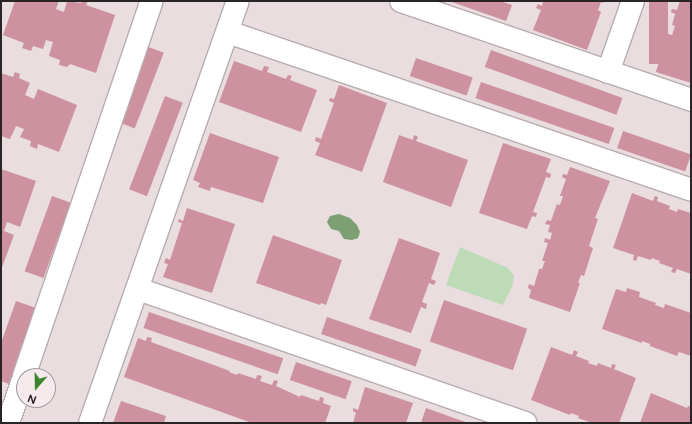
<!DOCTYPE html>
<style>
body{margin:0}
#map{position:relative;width:692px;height:424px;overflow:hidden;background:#e9dddf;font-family:Figtree,sans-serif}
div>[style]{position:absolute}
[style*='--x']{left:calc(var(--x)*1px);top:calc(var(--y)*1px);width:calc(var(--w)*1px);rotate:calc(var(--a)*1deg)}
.green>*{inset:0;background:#bedbb8}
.water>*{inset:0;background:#7ca074}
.building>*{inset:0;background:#cd919f;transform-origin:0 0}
.roads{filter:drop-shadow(1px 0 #b7acae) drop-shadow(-1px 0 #b7acae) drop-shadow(0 1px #b7acae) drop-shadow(0 -1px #b7acae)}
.minor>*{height:22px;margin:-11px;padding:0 11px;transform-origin:11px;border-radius:11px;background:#fff}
span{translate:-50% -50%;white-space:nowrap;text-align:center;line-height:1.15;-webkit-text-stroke:3.5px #f6eaed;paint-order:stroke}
.frame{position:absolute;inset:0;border:2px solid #292425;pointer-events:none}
.north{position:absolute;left:16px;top:368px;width:40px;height:40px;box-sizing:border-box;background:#f6eaed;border:1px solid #a49b9d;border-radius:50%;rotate:200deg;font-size:11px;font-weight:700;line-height:16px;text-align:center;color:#292425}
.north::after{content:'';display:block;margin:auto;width:14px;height:18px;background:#3c852c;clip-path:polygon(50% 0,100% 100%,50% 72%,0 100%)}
</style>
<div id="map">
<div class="green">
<i style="clip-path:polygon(460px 247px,508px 268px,514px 276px,512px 287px,503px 305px,446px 285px)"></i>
</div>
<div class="water">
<i style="clip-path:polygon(339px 214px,350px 218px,357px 225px,360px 232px,358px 238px,352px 240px,344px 239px,339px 231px,331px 229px,327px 222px,330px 216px)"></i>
</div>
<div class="building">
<i style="clip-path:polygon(15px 1px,59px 1px,56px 9px,64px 12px,67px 1px,81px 3px,82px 1px,88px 1px,86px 5px,115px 15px,96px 73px,70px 64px,67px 67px,59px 65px,60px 60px,49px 56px,53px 42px,46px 40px,43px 49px,33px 46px,31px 51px,22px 48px,24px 43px,3px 35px)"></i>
<i style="clip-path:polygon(449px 1px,500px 1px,512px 5px,506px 21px)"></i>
<i style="clip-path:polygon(543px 1px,604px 1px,603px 3px,601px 2px,598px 10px,601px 12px,587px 50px,533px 30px,541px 10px,536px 8px,538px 4px,542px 6px)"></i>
<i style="left:649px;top:1px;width:19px;height:63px"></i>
<i style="clip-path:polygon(680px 1px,691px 1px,691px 83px,656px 72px,663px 48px,659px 47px,660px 44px,664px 45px,668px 34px,672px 35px,675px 26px,672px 25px,675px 14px,671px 12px,672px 9px,677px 10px)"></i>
<i style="left:146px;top:46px;width:19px;height:81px;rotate:21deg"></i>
<i style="left:491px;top:50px;width:140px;height:18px;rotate:20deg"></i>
<i style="left:416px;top:58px;width:60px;height:19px;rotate:19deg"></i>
<i style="clip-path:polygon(234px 61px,262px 71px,264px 66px,269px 67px,267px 72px,286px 79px,288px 75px,292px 76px,290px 80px,317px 90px,301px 132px,219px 102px)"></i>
<i style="clip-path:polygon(15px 72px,20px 74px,19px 78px,30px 83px,25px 95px,34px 99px,38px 89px,77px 105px,59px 152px,38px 144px,37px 149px,30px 146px,31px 141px,20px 137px,24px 129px,16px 126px,10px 139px,1px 136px,1px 73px,13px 77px)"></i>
<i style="left:481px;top:82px;width:141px;height:17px;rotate:19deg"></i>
<i style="clip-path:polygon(339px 85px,387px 103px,362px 172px,315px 155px,320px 143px,315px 141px,316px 137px,321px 139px,334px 103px,329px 101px,330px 98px,334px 99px)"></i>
<i style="left:165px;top:96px;width:19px;height:100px;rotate:21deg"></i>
<i style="left:623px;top:131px;width:72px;height:18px;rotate:19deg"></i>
<i style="clip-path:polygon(210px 133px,279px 157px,263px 203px,211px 187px,210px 191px,198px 187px,200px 183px,193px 180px)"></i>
<i style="clip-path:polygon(399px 135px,413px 140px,414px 135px,418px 137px,416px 141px,468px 160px,451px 207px,383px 182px)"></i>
<i style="clip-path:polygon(503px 143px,551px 159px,546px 172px,551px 174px,550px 178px,546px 177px,533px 212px,537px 213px,536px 217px,532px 216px,527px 229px,479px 213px)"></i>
<i style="clip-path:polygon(570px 167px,610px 181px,595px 218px,598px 219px,589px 246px,593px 248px,584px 276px,581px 275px,578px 283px,580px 283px,570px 312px,529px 298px,531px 290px,528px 288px,529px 284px,534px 286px,539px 269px,542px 269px,545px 261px,542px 261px,548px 243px,544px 242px,545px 238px,550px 240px,552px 233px,548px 232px,550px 225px,545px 224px,547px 220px,551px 221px,557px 204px,560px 205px,563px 196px,560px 196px,566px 179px,562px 177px,563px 174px,567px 175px)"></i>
<i style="clip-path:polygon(1px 169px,36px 181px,20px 227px,7px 222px,4px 231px,14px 235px,1px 270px)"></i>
<i style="clip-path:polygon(632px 193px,653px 201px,655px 196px,658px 197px,657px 201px,670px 206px,669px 209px,677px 212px,678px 209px,691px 213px,691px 274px,677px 269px,675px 273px,671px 272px,673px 268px,659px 263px,660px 261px,652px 258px,651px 260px,638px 256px,636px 261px,633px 260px,634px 255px,613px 248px)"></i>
<i style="left:52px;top:196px;width:20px;height:80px;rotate:20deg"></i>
<i style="clip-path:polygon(187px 208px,235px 224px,212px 293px,163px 277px,168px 264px,164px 263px,166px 258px,170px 260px,182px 223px,178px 222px,179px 219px,183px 221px)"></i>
<i style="clip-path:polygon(273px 235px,342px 260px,326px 305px,321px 303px,320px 305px,256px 283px)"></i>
<i style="clip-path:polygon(399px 238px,440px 253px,431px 279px,436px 281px,434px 285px,429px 283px,422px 302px,427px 304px,426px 309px,421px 307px,411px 333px,369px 319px)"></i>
<i style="clip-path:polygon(627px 288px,640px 292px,639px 297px,656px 303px,655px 305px,664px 308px,665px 304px,691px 313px,691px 356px,679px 352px,677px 356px,650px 346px,650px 344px,642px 341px,642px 343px,602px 329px,616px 289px,626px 292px)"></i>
<i style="left:444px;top:300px;width:88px;height:44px;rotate:19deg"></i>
<i style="clip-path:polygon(16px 301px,36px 308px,9px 384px,1px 381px,1px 343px)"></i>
<i style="left:149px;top:312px;width:142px;height:17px;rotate:19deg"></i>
<i style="left:327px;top:317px;width:100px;height:18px;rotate:19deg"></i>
<i style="clip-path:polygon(147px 337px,152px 338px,151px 342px,230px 371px,229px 372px,237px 375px,238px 373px,256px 379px,257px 375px,262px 376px,260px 381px,272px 385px,274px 380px,278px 381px,276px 386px,300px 397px,301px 395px,319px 401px,320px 397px,324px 398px,323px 403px,331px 406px,325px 423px,252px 423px,124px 377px,138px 338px,146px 341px)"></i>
<i style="clip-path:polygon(551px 347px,572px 355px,574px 350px,578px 352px,576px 356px,589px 361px,588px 363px,597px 366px,598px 363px,611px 368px,612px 364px,616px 365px,614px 369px,636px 378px,619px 423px,592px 423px,578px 418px,579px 416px,571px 413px,570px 415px,531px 400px)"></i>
<i style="left:296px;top:362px;width:59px;height:19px;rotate:19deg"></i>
<i style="clip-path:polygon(365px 387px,413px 403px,406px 423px,353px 423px,356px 413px,353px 411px,353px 408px,358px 410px)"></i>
<i style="clip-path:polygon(651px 393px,687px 408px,688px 406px,691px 407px,691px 423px,640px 423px)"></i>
<i style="clip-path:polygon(121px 401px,166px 416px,164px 423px,113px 423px)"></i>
<i style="clip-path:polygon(426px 408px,468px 423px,421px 423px)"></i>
</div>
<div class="roads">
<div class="minor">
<i style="--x:401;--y:1;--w:306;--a:18.8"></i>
<i style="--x:228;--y:32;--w:489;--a:18.8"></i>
<i style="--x:608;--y:72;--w:75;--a:-70.6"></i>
<i style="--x:138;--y:289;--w:410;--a:19.1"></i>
<i style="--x:24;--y:376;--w:396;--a:-71.2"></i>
<i style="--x:8;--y:423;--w:49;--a:-70.8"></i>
<i style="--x:90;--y:423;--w:447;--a:-70.7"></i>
</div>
</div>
<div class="frame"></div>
<div class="north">N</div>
</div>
